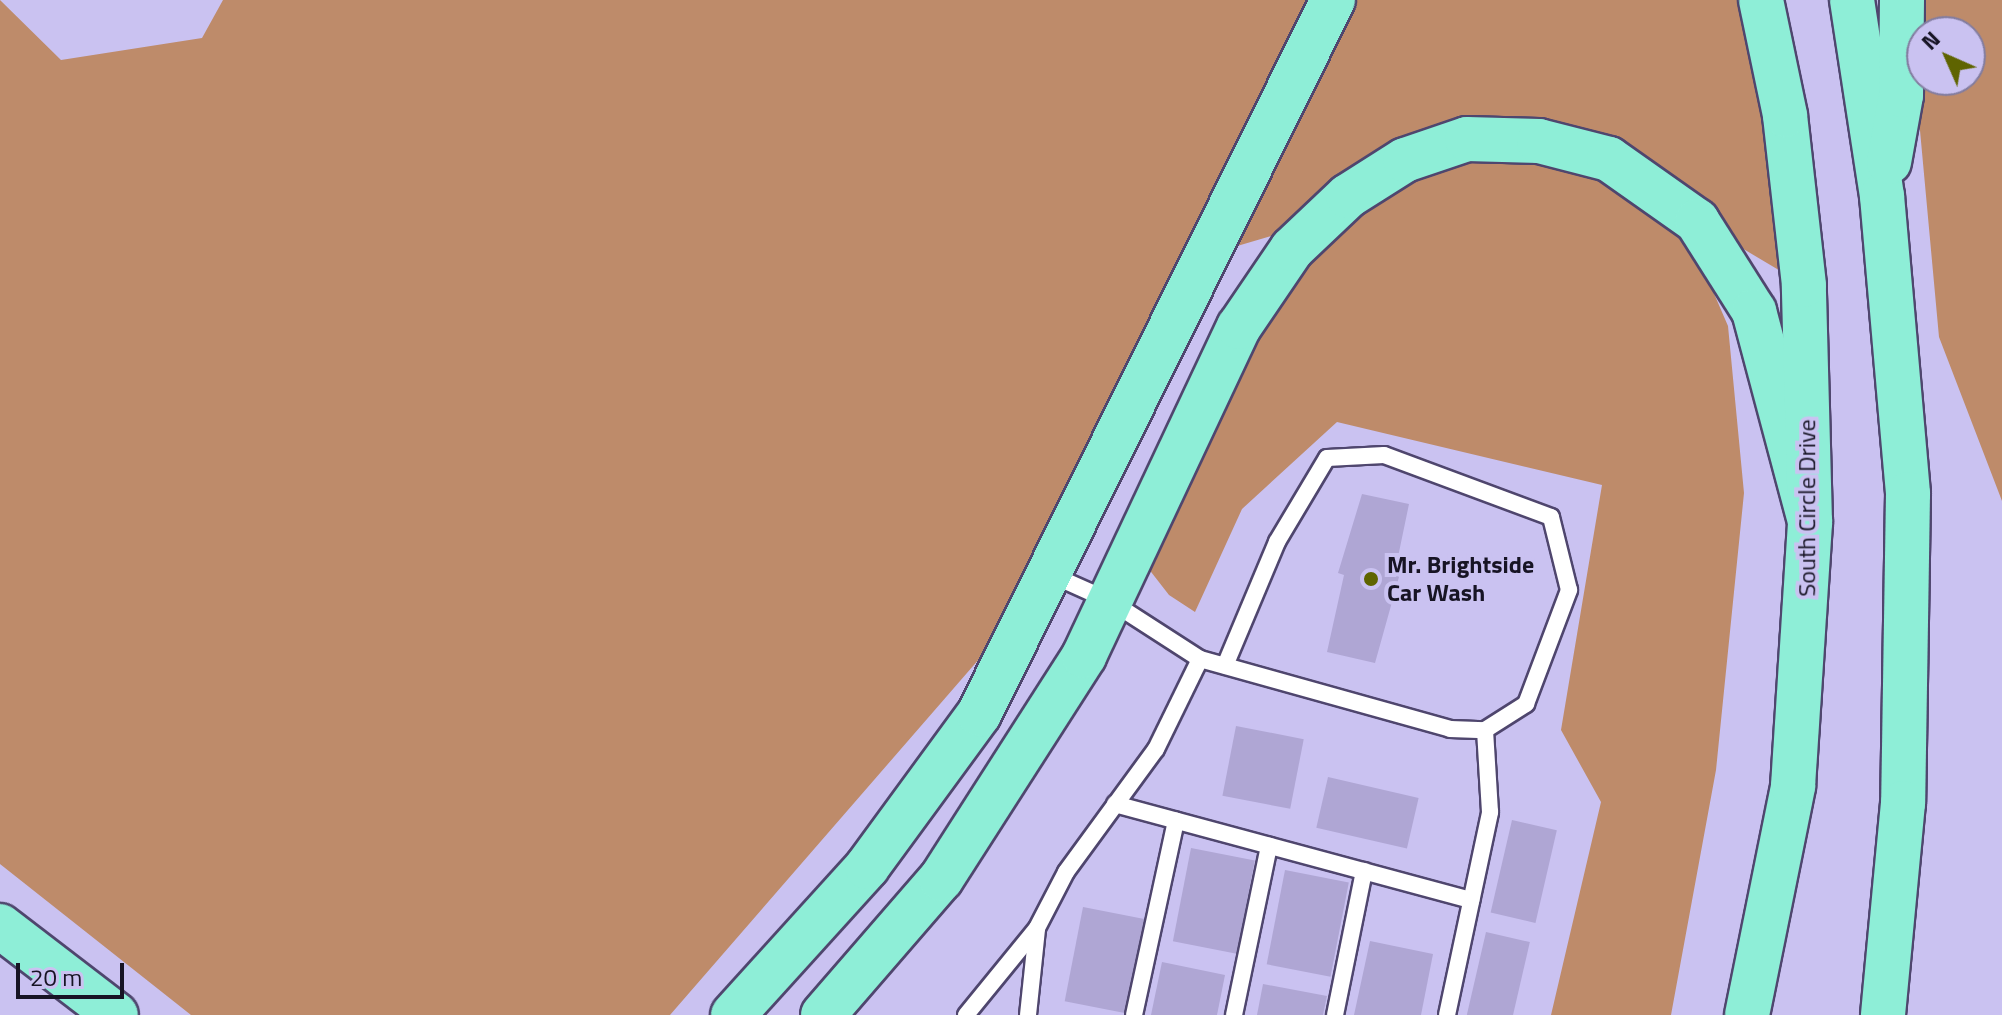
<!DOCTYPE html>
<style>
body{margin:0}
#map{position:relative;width:2002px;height:1015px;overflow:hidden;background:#cac2f1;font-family:"Titillium Web",sans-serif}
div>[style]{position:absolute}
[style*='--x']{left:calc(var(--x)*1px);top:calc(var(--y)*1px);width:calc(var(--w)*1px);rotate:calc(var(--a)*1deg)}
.green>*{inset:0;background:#be8b6a}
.building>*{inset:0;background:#afa6d4;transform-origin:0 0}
.roads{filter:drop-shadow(2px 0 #4f466e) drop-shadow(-2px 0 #4f466e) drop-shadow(0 2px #4f466e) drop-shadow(0 -2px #4f466e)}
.service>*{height:16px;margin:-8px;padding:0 8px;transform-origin:8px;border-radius:8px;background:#fff}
.primary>*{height:44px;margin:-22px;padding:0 22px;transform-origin:22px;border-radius:22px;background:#8eeed7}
.dots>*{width:22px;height:22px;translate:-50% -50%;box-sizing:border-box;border:4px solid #cac2f1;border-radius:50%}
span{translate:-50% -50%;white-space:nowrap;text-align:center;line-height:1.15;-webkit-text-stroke:8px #cac2f1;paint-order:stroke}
.street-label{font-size:24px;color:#171424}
.poi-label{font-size:24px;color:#171424;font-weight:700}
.left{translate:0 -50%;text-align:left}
.north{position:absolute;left:1906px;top:16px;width:80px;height:80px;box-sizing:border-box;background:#cac2f1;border:2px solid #827c9f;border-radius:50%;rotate:315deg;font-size:22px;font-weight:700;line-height:32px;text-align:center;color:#171424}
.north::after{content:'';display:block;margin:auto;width:28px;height:36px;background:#5f6400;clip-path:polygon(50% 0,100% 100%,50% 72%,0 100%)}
.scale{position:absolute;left:16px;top:963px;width:108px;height:36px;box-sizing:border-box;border:4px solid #171424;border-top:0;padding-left:10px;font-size:24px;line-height:28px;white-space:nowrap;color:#171424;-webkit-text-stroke:6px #cac2f1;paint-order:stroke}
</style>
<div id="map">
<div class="green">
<i style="clip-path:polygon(0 0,61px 60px,202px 38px,223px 0,1760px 0,1804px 285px,1698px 222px,1706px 275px,1728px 326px,1744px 493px,1716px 770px,1671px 1015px,1551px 1015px,1601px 802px,1561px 730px,1602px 485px,1337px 422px,1242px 509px,1195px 612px,1169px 595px,1134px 550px,1319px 222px,1210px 254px,1052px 575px,670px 1015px,191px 1015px,0 864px)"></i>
<i style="clip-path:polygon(evenodd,1908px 0,2002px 0,2002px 501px,1939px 337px,1908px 0,1922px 32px,1970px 32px,1970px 80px,1922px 80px,1922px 32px)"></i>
</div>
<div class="building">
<i style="clip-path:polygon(1362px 494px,1409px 504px,1398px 557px,1404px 559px,1375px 663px,1327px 652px,1344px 575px,1338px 573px)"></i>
<i style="left:1236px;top:726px;width:69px;height:71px;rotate:11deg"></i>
<i style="left:1328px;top:777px;width:93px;height:52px;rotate:13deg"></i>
<i style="left:1512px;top:820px;width:46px;height:95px;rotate:13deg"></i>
<i style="left:1191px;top:848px;width:65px;height:95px;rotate:11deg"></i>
<i style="left:1285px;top:870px;width:65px;height:96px;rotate:11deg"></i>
<i style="left:1083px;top:907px;width:65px;height:96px;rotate:11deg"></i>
<i style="left:1486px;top:932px;width:45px;height:85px;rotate:13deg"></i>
<i style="clip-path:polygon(1370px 941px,1433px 954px,1421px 1015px,1354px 1015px)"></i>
<i style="clip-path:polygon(1162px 962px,1225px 975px,1217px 1015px,1151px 1015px)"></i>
<i style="clip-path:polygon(1263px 984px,1327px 996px,1323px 1015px,1257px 1015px)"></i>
</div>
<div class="roads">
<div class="service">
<i style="--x:1052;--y:575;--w:64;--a:24.1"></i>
<i style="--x:1110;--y:601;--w:107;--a:32.8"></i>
<i style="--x:1200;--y:659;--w:260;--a:15.6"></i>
<i style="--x:1450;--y:729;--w:35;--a:2"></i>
<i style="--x:1485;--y:730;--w:49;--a:-32.4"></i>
<i style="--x:1526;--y:704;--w:122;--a:-69.3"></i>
<i style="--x:1569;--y:590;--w:75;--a:-103.9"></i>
<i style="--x:1551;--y:517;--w:178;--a:-159.6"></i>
<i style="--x:1384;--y:455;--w:57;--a:177"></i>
<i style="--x:1327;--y:458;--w:98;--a:120.8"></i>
<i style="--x:1277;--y:542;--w:134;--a:112.8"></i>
<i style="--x:1115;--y:804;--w:369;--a:15.1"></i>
<i style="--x:966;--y:1015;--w:112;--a:-50.8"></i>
<i style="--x:1037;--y:928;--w:63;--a:-62.6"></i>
<i style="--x:1066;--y:872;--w:152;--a:-53.8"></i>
<i style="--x:1156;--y:749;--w:100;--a:-63.9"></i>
<i style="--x:1028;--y:1015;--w:86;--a:-84"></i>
<i style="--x:1134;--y:1015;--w:199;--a:-77.8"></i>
<i style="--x:1234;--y:1015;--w:173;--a:-78.3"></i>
<i style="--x:1335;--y:1015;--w:147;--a:-78.6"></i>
<i style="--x:1447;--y:1015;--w:208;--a:-78"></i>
<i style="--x:1490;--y:812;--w:82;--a:-93.5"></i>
</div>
<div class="primary">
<i style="--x:1852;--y:0;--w:198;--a:81.3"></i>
<i style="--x:1882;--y:196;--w:299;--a:85"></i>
<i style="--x:1908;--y:494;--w:309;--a:90.9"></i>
<i style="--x:1903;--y:803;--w:213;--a:95.4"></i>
<i style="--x:1889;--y:162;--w:68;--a:-79.8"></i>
<i style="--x:1901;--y:95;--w:95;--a:-89.4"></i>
<i style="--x:0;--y:926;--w:146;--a:37.5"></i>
<i style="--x:733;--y:1015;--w:200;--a:-47.8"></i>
<i style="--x:867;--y:867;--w:190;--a:-53.8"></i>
<i style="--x:979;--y:714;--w:797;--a:-63.63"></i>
<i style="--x:823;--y:1015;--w:180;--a:-49.1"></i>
<i style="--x:941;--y:879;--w:265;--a:-57.3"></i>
<i style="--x:1084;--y:656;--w:364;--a:-64.8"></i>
<i style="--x:1239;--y:327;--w:94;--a:-55.8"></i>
<i style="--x:1292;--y:249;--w:77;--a:-43.4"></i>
<i style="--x:1348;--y:196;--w:67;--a:-32.3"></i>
<i style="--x:1405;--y:160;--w:65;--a:-18.7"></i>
<i style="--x:1467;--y:139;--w:72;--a:1.6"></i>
<i style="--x:1539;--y:141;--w:72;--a:14.4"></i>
<i style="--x:1609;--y:159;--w:108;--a:35.2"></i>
<i style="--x:1697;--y:221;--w:107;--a:57.7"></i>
<i style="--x:1754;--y:311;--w:218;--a:75.1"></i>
<i style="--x:1747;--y:1015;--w:234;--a:-78.6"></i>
<i style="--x:1793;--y:786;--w:265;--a:-86.3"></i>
<i style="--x:1810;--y:522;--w:237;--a:-91.5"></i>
<i style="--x:1804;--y:285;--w:171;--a:-96.4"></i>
<i style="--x:1785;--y:115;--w:117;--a:-101.8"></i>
</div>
</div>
<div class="dots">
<i style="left:1371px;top:579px;background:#5f6400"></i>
</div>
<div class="street-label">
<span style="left:1807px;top:508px;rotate:-90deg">South Circle Drive</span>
</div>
<div class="poi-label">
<span class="left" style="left:1387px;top:579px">Mr. Brightside<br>Car Wash</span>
</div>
<div class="north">N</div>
<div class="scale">20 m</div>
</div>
